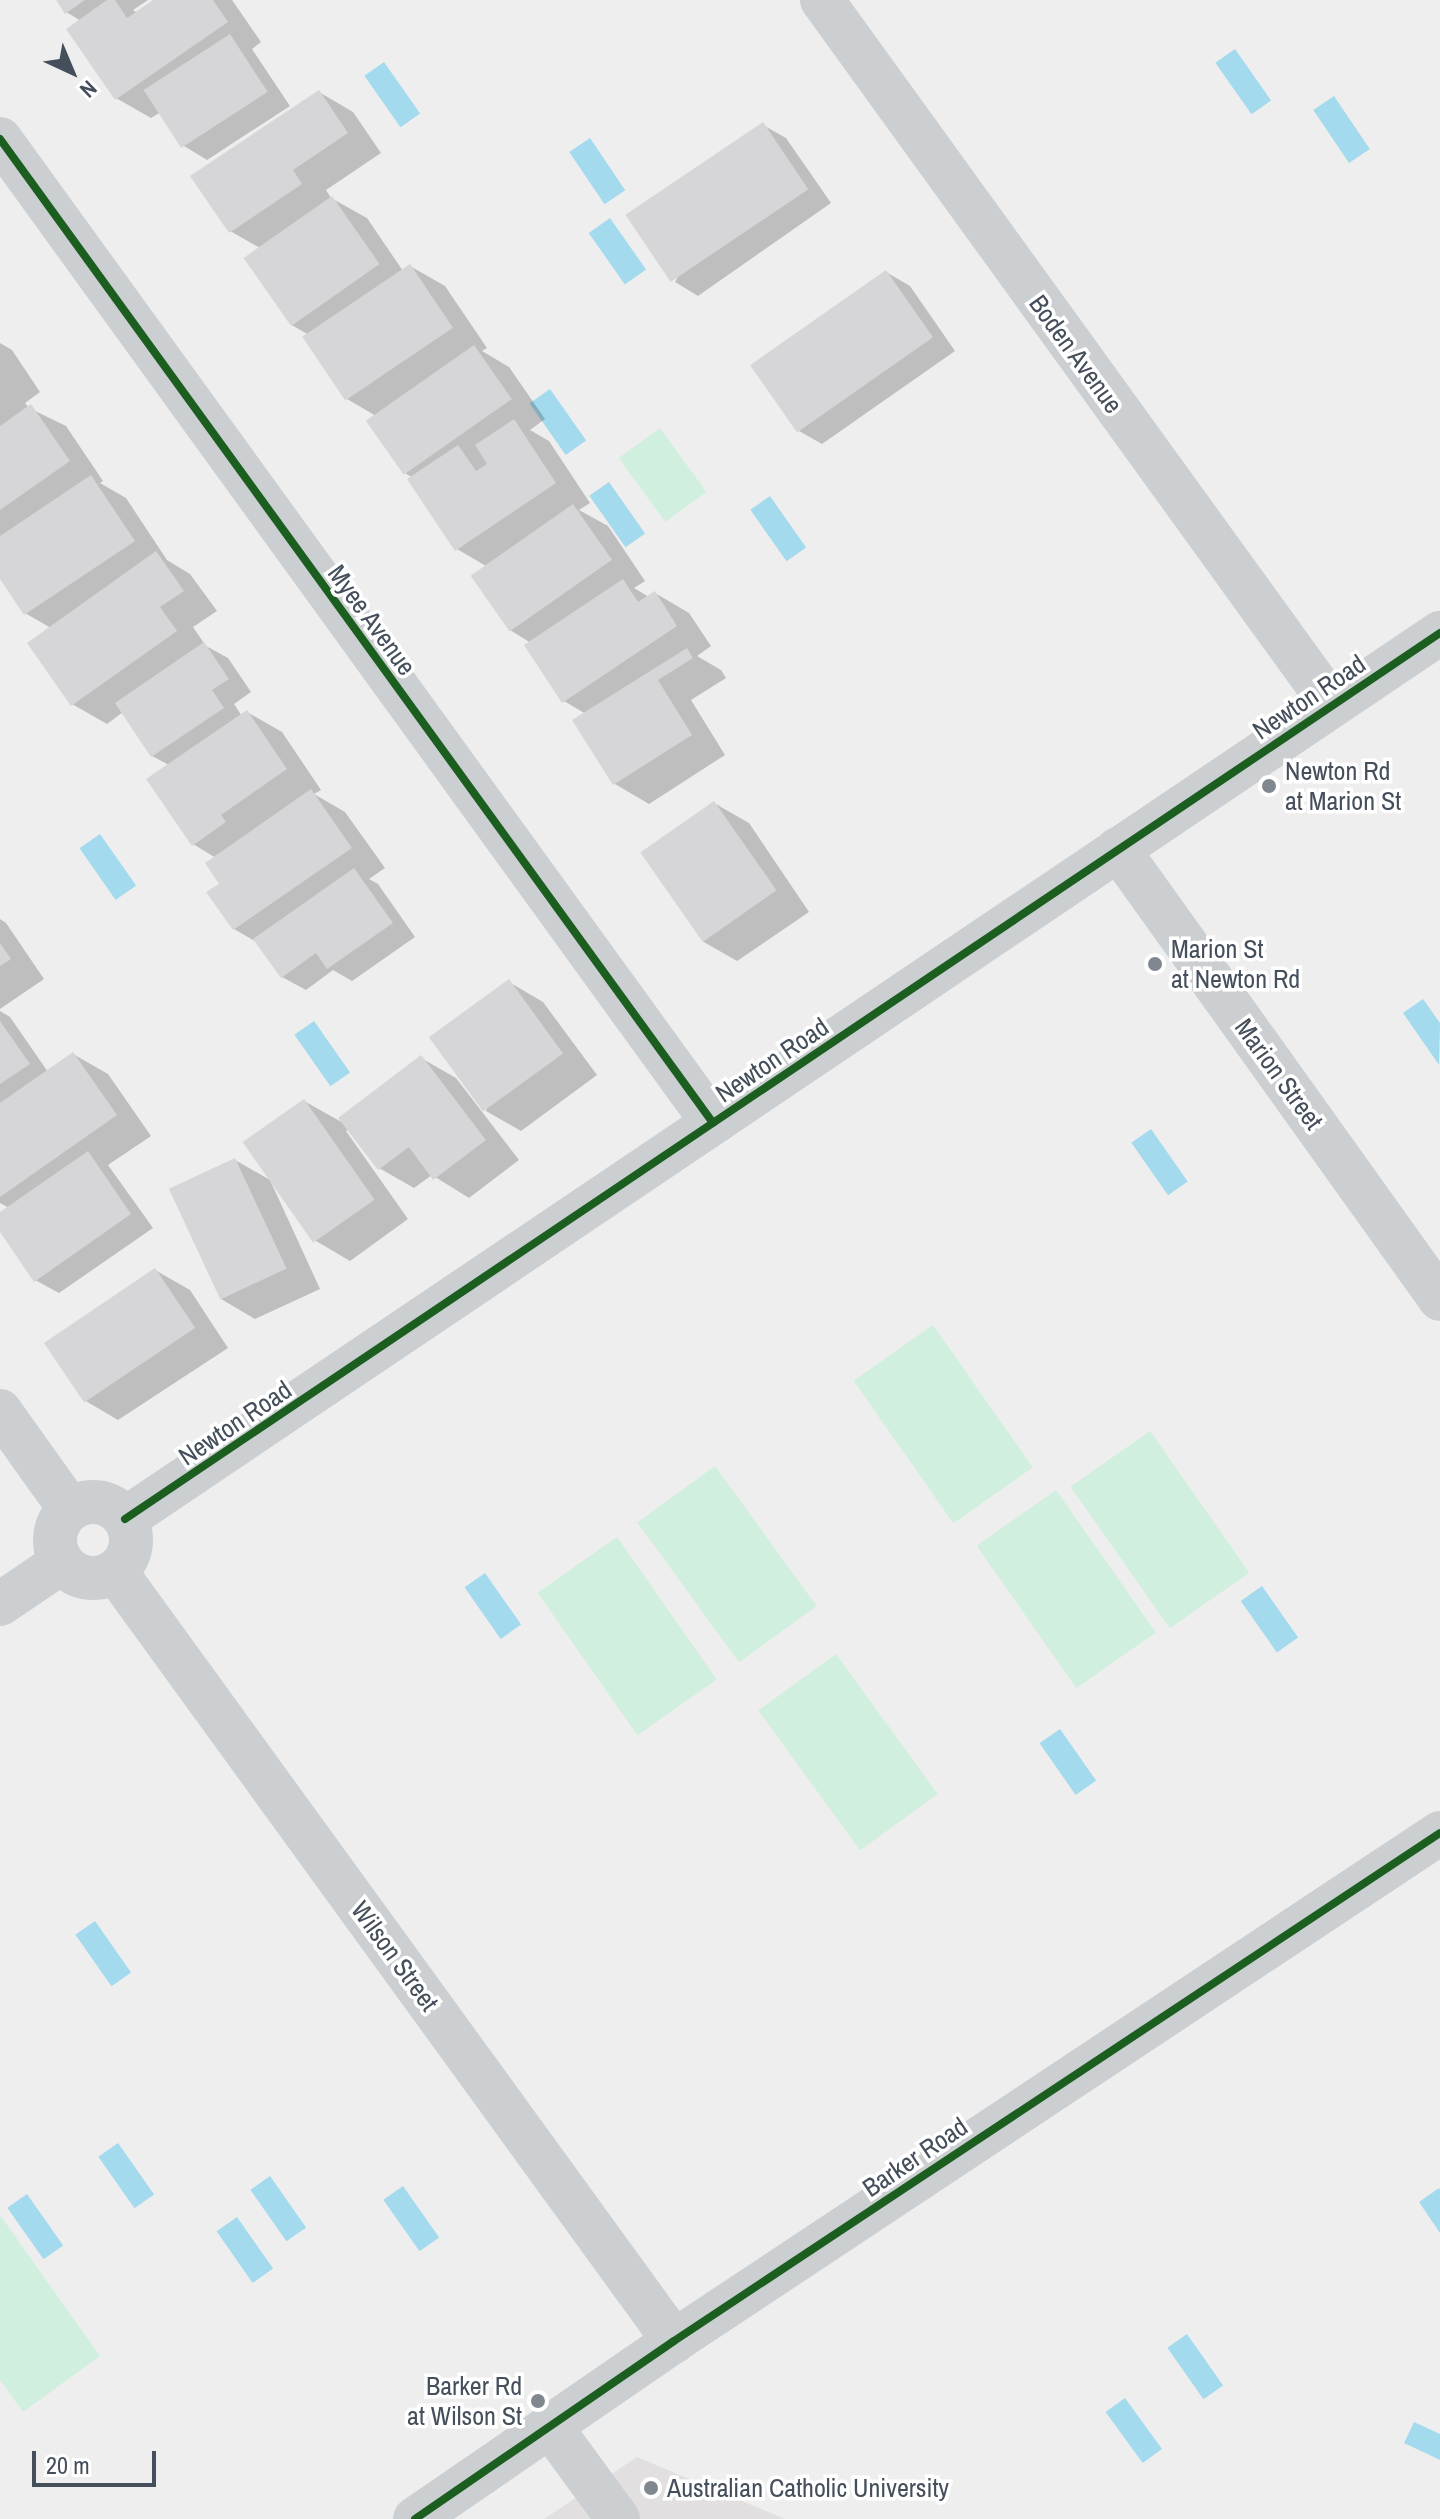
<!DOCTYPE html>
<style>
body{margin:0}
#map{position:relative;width:1440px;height:2519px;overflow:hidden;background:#efeeee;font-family:"Archivo Narrow",sans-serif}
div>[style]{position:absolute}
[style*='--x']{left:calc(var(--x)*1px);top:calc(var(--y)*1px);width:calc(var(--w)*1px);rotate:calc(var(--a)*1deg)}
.education>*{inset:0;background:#e1dfe0}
.green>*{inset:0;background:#d1efde;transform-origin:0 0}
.water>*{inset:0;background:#a4daee;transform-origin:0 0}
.shadow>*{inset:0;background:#0003}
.building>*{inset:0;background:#d6d6d9;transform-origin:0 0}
.minor>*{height:44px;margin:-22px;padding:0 22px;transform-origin:22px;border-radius:22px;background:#cccfd1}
.minor>.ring{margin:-22px;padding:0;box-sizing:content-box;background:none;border:44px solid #cccfd1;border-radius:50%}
.cycleway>*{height:8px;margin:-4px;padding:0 4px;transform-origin:4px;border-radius:4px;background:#1b5e20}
.dots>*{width:22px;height:22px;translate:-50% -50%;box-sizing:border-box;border:4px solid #fff;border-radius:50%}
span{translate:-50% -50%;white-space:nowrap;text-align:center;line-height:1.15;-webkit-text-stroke:7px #fff;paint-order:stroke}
.street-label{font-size:26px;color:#454f5b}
.poi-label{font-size:26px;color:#454f5b}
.left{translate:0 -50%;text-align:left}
.right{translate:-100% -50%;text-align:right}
.north{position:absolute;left:32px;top:32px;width:80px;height:80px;-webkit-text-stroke:6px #fff;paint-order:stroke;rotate:136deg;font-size:22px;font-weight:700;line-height:32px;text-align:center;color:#454f5b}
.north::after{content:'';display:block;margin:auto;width:28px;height:36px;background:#454f5b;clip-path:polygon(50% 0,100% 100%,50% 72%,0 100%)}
.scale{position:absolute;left:32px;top:2451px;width:124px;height:36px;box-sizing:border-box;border:4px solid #454f5b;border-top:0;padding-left:10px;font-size:24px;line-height:28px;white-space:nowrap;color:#454f5b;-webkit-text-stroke:6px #fff;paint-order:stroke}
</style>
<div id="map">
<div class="education">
<i style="clip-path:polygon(637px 2457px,785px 2519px,544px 2519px)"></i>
</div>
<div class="green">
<i style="left:660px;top:428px;width:79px;height:51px;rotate:54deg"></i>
<i style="left:933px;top:1325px;width:174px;height:97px;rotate:55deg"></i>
<i style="left:1150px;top:1431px;width:173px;height:97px;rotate:55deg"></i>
<i style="left:715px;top:1466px;width:173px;height:96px;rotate:54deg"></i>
<i style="left:1056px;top:1490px;width:174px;height:97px;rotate:55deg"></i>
<i style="left:617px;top:1537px;width:174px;height:97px;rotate:55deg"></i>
<i style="left:836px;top:1654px;width:173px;height:96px;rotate:54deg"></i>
<i style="clip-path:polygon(0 2215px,100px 2356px,23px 2412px,0 2380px)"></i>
</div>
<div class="water">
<i style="left:1235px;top:49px;width:63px;height:24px;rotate:55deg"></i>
<i style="left:384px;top:62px;width:63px;height:24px;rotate:55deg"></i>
<i style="left:1334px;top:96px;width:64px;height:25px;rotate:56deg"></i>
<i style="left:590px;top:138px;width:63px;height:25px;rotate:56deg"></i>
<i style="left:610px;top:218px;width:63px;height:26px;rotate:55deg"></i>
<i style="left:550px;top:389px;width:63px;height:25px;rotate:55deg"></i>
<i style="left:609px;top:482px;width:63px;height:24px;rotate:55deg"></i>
<i style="left:770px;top:496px;width:63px;height:24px;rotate:55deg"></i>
<i style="left:100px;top:834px;width:63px;height:25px;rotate:55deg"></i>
<i style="clip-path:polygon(1423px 999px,1440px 1023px,1439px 1065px,1403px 1013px)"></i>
<i style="left:314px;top:1021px;width:63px;height:24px;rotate:55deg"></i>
<i style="left:1151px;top:1129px;width:64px;height:24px;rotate:55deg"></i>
<i style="left:485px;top:1573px;width:63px;height:25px;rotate:55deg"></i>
<i style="left:1262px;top:1586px;width:63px;height:26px;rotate:55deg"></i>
<i style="left:1060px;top:1729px;width:63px;height:25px;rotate:55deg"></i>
<i style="left:95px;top:1921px;width:63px;height:24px;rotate:55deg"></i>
<i style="left:118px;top:2143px;width:63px;height:24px;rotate:55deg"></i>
<i style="left:270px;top:2176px;width:63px;height:24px;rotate:55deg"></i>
<i style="left:403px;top:2186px;width:63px;height:24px;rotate:55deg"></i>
<i style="clip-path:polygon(1439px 2188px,1440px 2190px,1440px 2233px,1419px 2202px)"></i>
<i style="left:27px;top:2194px;width:63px;height:24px;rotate:55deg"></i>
<i style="left:237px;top:2217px;width:63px;height:25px;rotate:55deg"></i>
<i style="left:1187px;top:2334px;width:63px;height:24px;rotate:55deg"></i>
<i style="left:1125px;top:2398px;width:63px;height:24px;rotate:54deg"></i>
<i style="clip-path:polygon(1414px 2422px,1440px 2434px,1440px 2460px,1404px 2443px)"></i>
</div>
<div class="shadow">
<i style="clip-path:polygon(58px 0,148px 0,133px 10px,137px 13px,157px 0,232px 0,261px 42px,252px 49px,290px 106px,207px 160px,184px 146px,161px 112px,151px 118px,116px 98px,81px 21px,66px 12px)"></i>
<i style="clip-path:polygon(319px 92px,353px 112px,381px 153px,326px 190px,331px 198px,367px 218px,403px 271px,410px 266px,445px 286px,487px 348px,482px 351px,509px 367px,545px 419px,530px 430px,549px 441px,590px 503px,579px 510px,608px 526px,645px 581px,634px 588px,649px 597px,655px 593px,689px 613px,711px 646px,697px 656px,721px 670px,726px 678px,691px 700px,725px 755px,649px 804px,615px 784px,586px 714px,564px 701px,531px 643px,510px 630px,486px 566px,457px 549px,413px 478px,405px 473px,376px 416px,347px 399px,309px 335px,290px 324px,260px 248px,230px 231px)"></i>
<i style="clip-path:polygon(763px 125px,786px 138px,831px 203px,698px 296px,675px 282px)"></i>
<i style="clip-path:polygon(886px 272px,910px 286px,955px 351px,822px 444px,799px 431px)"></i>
<i style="clip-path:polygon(0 343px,12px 350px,40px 392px,25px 403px,29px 408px,66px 426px,103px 481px,100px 483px,126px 498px,167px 560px,190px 574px,217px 611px,193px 627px,206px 646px,228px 658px,251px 692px,234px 704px,242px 716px,247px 712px,282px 732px,321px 790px,314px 794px,345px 812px,385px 868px,369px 879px,378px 884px,415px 937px,352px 981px,333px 970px,306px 990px,282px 977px,258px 943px,234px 929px,216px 858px,193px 844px,169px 765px,152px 756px,123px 712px,107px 724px,72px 704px,51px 628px,25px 613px,0 575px)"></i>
<i style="clip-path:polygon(714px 803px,749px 823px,809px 912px,737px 961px,702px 941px)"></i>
<i style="clip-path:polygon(0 919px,6px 923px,44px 979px,0 1009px)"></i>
<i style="clip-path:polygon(509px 982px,543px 1002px,597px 1075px,521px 1131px,486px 1111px)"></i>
<i style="clip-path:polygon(0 1011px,10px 1017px,48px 1072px,73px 1054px,108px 1074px,151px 1136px,108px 1165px,153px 1228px,59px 1293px,35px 1280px,0 1229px,0 1215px,9px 1208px,0 1203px)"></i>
<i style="clip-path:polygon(421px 1058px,456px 1078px,519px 1160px,469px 1198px,432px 1175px,414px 1188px,379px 1168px,349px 1129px,346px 1131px,408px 1219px,350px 1261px,316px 1241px,246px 1142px,304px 1101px,345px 1124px)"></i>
<i style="clip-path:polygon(235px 1160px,270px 1180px,320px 1289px,255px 1319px,221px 1299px)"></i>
<i style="clip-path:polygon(155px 1270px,190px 1290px,228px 1348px,118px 1420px,84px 1400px)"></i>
</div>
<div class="building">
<i style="clip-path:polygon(56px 0,85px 0,65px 14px)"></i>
<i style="clip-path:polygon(107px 0,115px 0,127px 18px,153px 0,213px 0,228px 22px,115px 100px,66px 29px)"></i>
<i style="left:230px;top:34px;width:69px;height:103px;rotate:57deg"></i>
<i style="clip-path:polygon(319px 90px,348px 133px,293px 170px,302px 184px,229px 233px,190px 176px)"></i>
<i style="left:763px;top:122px;width:81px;height:166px;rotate:56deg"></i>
<i style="left:332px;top:196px;width:83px;height:108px;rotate:55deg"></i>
<i style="left:410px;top:264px;width:77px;height:130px;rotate:56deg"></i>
<i style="left:886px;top:270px;width:82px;height:166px;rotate:55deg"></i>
<i style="left:474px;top:345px;width:66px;height:132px;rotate:55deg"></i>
<i style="clip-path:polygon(31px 404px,70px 461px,0 510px,0 426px)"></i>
<i style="clip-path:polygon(514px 419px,556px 483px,455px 551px,407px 479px,458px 445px,476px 471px,487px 464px,475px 445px)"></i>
<i style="clip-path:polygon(91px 475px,135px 541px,24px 615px,0 579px,0 536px)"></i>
<i style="left:573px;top:504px;width:68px;height:125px;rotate:55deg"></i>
<i style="clip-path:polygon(156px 551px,184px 591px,160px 607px,177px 631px,71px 706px,27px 643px)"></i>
<i style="clip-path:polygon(623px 579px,638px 602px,655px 591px,677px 626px,562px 703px,524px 645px)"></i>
<i style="clip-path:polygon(204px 642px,229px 679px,212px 690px,224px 708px,151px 757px,115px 703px)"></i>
<i style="clip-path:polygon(687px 648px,693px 658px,658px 680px,692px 735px,613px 785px,572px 720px)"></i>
<i style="clip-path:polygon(247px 710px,287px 769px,221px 815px,226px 822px,192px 846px,146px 779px)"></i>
<i style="clip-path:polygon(311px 789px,352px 848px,233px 930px,206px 892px,219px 884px,205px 863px)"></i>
<i style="left:714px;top:801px;width:109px;height:90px;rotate:55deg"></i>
<i style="clip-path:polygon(354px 868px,393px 923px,327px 969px,316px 953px,281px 978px,253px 939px)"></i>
<i style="clip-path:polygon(0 943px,11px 959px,0 966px)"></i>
<i style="left:509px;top:979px;width:92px;height:99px;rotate:54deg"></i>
<i style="clip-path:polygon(0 1021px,30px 1064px,0 1084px)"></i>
<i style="clip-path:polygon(73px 1052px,117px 1115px,0 1197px,0 1103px)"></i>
<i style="clip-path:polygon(421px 1055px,486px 1140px,433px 1180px,409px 1147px,378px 1170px,338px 1118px)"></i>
<i style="left:304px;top:1099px;width:123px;height:75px;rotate:55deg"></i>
<i style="clip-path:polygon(88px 1151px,131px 1214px,34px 1282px,0 1232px,0 1212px)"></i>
<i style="left:235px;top:1158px;width:122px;height:73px;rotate:65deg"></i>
<i style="left:155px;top:1268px;width:72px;height:134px;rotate:56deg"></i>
</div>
<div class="minor">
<i style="--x:822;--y:0;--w:870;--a:54.12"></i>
<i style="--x:0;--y:139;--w:1215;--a:54.07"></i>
<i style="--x:1118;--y:849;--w:553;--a:54.41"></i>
<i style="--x:0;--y:1411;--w:120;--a:54.5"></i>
<i class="ring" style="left:55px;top:1502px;width:32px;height:32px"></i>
<i style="--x:125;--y:1519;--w:1586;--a:-33.97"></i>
<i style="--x:115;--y:1571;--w:952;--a:54.02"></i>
<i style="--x:0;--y:1604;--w:75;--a:-34.1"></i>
<i style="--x:550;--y:2426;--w:115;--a:53.8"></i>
<i style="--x:415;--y:2519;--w:314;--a:-34.5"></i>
<i style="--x:674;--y:2341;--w:919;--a:-33.55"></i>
</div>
<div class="cycleway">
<i style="--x:0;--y:139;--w:1215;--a:54.07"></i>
<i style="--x:125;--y:1519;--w:1586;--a:-33.97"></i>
<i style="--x:415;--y:2519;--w:314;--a:-34.5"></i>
<i style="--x:674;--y:2341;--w:919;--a:-33.55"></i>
</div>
<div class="dots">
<i style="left:1269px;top:786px;background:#80878e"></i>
<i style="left:1155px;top:964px;background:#80878e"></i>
<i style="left:538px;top:2401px;background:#80878e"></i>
<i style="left:651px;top:2488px;background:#80878e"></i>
</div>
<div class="street-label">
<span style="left:1076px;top:354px;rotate:54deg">Boden Avenue</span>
<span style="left:372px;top:620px;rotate:54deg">Myee Avenue</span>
<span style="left:1309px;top:697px;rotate:-34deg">Newton Road</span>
<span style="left:772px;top:1060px;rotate:-34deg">Newton Road</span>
<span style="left:1279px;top:1074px;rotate:54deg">Marion Street</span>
<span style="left:235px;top:1423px;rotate:-34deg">Newton Road</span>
<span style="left:395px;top:1956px;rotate:54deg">Wilson Street</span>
<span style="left:915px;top:2157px;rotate:-34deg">Barker Road</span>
</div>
<div class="poi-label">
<span class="left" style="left:1285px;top:786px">Newton Rd<br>at Marion St</span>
<span class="left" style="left:1171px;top:964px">Marion St<br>at Newton Rd</span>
<span class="right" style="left:522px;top:2401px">Barker Rd<br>at Wilson St</span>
<span class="left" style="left:667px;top:2488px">Australian Catholic University</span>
</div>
<div class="north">N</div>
<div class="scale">20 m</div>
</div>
